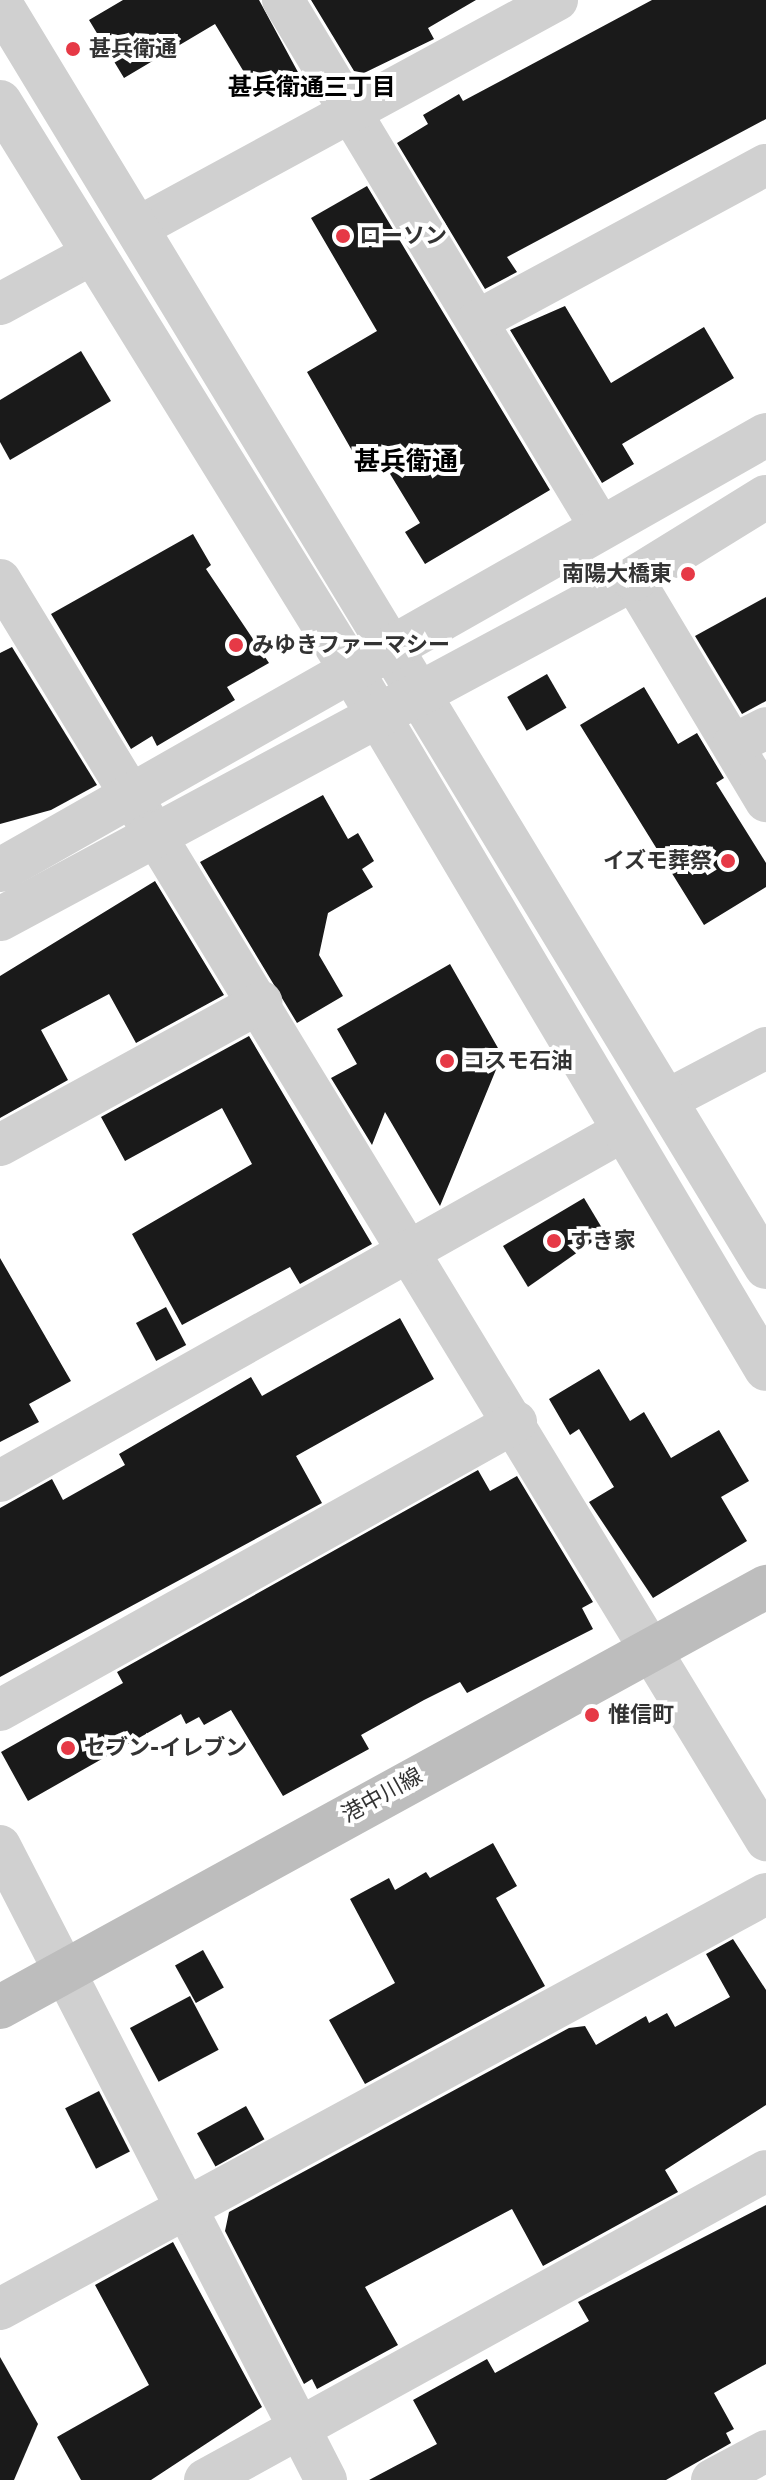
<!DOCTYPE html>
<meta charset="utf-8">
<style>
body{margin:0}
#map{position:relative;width:766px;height:2480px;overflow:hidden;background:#fff;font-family:"DejaVu Sans","Noto Sans JP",sans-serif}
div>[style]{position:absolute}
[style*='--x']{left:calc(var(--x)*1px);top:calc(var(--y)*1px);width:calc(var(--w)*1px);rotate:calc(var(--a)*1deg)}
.building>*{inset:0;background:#1a1a1a;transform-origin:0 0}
.minor>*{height:42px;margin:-21px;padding:0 21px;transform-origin:21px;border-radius:21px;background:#d0d0d0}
.tertiary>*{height:44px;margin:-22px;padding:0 22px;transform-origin:22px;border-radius:22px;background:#d0d0d0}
.secondary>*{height:44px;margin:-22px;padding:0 22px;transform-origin:22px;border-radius:22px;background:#bdbdbd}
.dots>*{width:22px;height:22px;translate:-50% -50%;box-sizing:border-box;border:4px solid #fff;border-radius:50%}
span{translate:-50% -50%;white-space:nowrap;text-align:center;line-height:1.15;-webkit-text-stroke:8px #fff;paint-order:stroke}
.poi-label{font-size:22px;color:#333;font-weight:700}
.left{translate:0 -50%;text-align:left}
.right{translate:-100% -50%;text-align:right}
.street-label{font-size:22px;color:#333}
.neighbourhood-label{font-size:24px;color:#000;font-weight:700}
.quarter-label{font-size:26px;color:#000;font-weight:700}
</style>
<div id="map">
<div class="building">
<i style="clip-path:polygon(123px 0,259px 0,299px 74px,259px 97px,215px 24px,124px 78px,89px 20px)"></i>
<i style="clip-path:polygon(311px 0,476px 0,428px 28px,434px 39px,364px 73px,354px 71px)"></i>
<i style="clip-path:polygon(652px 0,766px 0,766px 119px,507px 257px,517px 272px,485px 289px,397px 143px,428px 124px,423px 115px,459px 94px,463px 101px)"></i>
<i style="clip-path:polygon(367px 186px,550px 490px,425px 564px,405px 532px,420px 523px,384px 464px,366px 475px,307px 372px,377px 331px,311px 218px)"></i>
<i style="clip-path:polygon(565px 306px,611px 383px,704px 327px,734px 378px,622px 444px,634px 464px,602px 483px,510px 330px)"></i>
<i style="clip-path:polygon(81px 351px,111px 401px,10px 460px,0 442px,0 400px)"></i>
<i style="clip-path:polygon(193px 534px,211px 565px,206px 569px,269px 663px,227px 687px,235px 700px,157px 746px,152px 736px,131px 749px,51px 614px)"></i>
<i style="clip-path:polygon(766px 597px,766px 701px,742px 714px,695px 636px)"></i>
<i style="clip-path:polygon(12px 647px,97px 785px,51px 810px,0 824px,0 653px)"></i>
<i style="left:547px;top:674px;width:39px;height:46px;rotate:60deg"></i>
<i style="clip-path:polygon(644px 687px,678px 744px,697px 733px,724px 778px,716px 783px,766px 863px,766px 887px,704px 925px,580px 725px)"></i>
<i style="clip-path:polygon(323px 795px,348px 839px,358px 833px,374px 861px,362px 869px,373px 887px,328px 913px,319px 955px,343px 996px,297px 1023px,200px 862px)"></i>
<i style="clip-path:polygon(155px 881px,224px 995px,136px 1043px,109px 994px,41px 1030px,68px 1080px,0 1118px,0 976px)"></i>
<i style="clip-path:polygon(450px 964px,502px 1055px,440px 1206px,385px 1112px,372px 1145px,331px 1078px,357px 1064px,337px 1029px)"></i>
<i style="clip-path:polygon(249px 1036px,372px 1244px,300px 1284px,290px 1267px,182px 1325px,132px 1234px,252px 1164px,222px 1108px,125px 1161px,101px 1117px)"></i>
<i style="clip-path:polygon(584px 1198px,605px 1233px,528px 1287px,503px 1246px)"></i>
<i style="clip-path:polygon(0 1258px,71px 1381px,29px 1404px,39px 1422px,0 1442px)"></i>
<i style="left:166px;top:1307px;width:43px;height:34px;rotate:62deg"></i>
<i style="clip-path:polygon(400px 1318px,434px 1379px,296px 1456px,322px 1503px,0 1677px,0 1508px,52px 1479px,63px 1500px,125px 1465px,119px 1454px,251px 1377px,262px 1396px)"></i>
<i style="clip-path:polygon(599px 1369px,630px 1421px,644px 1412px,671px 1458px,719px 1430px,749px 1481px,721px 1497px,747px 1541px,653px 1598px,589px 1502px,614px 1487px,579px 1429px,570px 1435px,549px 1399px)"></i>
<i style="clip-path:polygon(478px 1470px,490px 1491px,517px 1476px,593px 1602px,582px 1608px,593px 1629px,467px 1693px,460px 1682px,424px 1700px,361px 1735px,369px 1749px,283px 1796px,231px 1710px,204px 1725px,199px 1717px,186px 1724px,181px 1714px,28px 1801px,1px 1752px,123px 1683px,117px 1672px)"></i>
<i style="clip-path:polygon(493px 1843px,517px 1886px,496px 1898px,545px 1986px,365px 2084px,329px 2020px,395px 1983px,350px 1899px,389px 1878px,395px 1890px,426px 1872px,430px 1878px)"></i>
<i style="clip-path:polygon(733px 1939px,766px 1990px,766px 2105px,665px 2170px,678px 2192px,543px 2266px,512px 2209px,365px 2287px,398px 2345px,317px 2389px,312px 2379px,304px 2384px,225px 2231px,229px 2212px,569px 2028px,585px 2026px,596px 2045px,646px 2016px,649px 2023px,667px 2013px,675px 2027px,730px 1997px,706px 1954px)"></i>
<i style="left:203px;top:1950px;width:43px;height:32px;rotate:61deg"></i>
<i style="left:190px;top:1996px;width:61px;height:68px;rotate:62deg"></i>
<i style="left:99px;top:2091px;width:68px;height:38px;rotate:63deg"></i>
<i style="left:246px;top:2106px;width:38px;height:56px;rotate:61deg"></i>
<i style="clip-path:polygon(766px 2205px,766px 2364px,714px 2393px,734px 2429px,726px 2433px,731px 2443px,666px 2480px,369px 2480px,437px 2444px,413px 2400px,487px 2359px,495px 2373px,589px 2321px,578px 2302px)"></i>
<i style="clip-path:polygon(173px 2242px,262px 2407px,151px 2480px,81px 2480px,57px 2437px,149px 2385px,95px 2285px)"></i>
<i style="clip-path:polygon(0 2357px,38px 2424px,14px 2480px,0 2480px)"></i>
</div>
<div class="minor">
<i style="--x:283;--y:0;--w:616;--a:58.94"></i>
<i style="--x:137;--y:228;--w:478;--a:-28.5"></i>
<i style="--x:0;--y:304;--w:105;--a:-28.5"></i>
<i style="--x:477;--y:321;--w:328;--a:-28.4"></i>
<i style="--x:633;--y:579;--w:259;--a:59.1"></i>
<i style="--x:0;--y:580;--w:1475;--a:58.7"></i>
<i style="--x:733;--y:745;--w:37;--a:-27"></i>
<i style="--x:667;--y:1100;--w:112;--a:-27.7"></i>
<i style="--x:0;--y:1145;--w:298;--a:-28.7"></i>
<i style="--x:0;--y:1481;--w:715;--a:-29.33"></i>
<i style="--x:0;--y:1710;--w:591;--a:-29.17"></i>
<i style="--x:0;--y:1846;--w:713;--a:62.79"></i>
<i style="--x:0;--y:2309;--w:871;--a:-28.45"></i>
<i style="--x:205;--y:2480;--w:640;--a:-28.85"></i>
<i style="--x:712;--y:2480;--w:61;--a:-28.2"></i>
</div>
<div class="tertiary">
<i style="--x:0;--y:3;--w:1478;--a:58.78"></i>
<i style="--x:0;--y:102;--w:665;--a:58.27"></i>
<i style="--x:350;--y:668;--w:815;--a:59.31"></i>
<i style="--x:0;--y:870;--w:881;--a:-29.59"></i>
<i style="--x:0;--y:919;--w:719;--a:-28.24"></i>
<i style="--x:633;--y:579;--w:156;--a:-31.7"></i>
</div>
<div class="secondary">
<i style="--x:0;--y:2007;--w:874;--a:-28.74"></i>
</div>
<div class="dots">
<i style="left:73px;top:49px;background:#e63946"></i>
<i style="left:343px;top:236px;background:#e63946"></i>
<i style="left:688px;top:574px;background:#e63946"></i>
<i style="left:236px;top:645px;background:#e63946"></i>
<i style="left:728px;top:861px;background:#e63946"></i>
<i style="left:447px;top:1061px;background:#e63946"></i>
<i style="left:554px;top:1241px;background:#e63946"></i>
<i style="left:592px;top:1715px;background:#e63946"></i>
<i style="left:68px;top:1748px;background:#e63946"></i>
</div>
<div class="poi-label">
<span class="left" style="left:89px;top:49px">甚兵衛通</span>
<span class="left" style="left:359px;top:236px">ローソン</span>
<span class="right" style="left:672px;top:574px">南陽大橋東</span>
<span class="left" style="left:252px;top:645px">みゆきファーマシー</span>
<span class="right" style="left:712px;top:861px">イズモ葬祭</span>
<span class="left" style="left:463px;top:1061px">コスモ石油</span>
<span class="left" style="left:570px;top:1241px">すき家</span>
<span class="left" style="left:608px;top:1715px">惟信町</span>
<span class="left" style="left:84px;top:1748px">セブン-イレブン</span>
</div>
<div class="street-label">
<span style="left:382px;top:1795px;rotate:-29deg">港中川線</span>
</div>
<div class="neighbourhood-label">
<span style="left:312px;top:88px">甚兵衛通三丁目</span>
</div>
<div class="quarter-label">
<span style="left:406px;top:462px">甚兵衛通</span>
</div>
</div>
